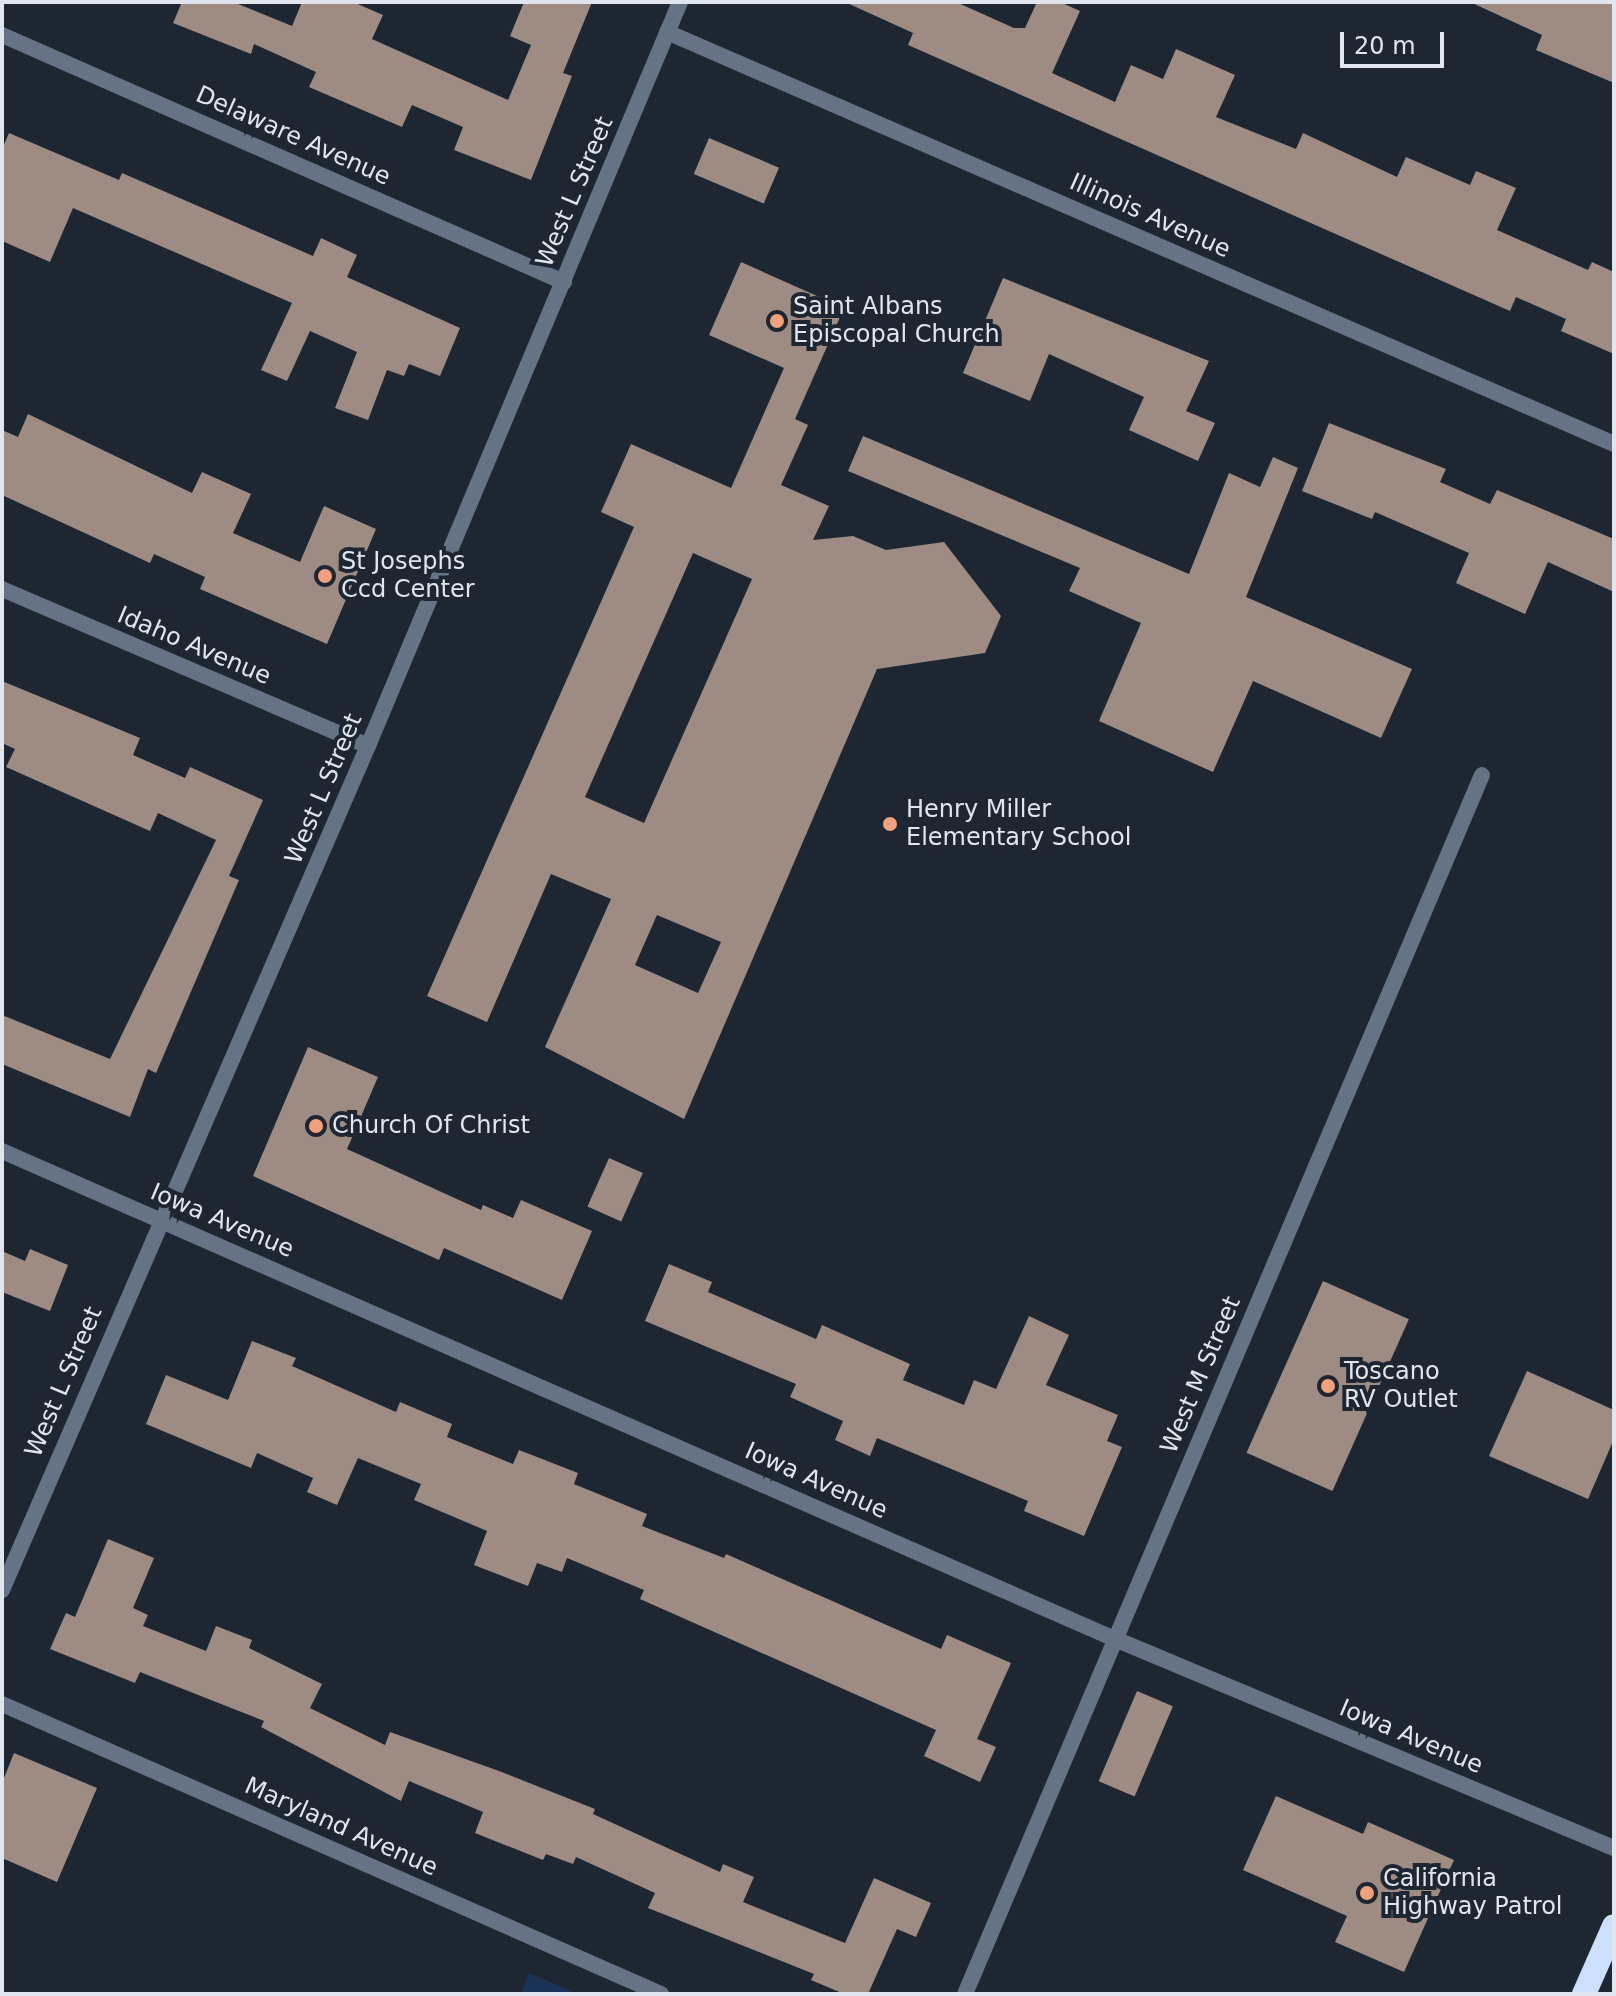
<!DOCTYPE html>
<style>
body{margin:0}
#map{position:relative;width:1616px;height:1996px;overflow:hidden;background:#1e2632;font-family:"DejaVu Sans",sans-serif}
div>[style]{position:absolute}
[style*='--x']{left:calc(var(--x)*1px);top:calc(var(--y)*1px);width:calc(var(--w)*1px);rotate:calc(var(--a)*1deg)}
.green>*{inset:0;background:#1b3357}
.building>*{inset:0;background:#9e8c84;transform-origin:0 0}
.street>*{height:16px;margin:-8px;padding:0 8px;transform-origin:8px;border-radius:8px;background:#667286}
.highway>*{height:24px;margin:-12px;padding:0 12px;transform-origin:12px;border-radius:12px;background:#ccdffc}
.dots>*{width:22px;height:22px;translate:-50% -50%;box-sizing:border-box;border:4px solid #1e2632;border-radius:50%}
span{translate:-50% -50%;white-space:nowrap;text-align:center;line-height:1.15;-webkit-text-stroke:8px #1e2632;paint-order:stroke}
.street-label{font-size:24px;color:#e1e6ee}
.poi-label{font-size:24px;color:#e1e6ee}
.left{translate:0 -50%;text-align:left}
.frame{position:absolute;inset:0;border:4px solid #e1e6ee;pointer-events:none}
.scale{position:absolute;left:1340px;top:32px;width:104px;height:36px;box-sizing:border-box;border:4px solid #e1e6ee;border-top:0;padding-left:10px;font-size:24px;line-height:28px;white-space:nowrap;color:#e1e6ee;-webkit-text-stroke:6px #1e2632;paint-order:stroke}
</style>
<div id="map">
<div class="green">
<i style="clip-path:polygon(529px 1973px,577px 1994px,521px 1994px)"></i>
</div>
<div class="building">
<i style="clip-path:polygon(182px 2px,233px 2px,292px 26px,302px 2px,353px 2px,383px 15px,372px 39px,508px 100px,531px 45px,510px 36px,524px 2px,592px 2px,563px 73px,572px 76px,531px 180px,454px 150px,463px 127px,412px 105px,402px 127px,309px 87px,316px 72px,254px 44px,251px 54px,173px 23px)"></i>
<i style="clip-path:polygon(845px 2px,956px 2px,1014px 28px,1025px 28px,1037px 2px,1060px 2px,1080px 11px,1052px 73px,1115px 102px,1131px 65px,1163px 79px,1176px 49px,1235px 75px,1216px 117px,1296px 149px,1303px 133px,1397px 177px,1406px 157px,1470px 185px,1476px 171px,1516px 188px,1497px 230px,1588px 270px,1592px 262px,1614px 272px,1614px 354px,1561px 331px,1566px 319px,1516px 297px,1510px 311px,908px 45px,913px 33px)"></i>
<i style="clip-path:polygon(1470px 2px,1614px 2px,1614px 83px,1536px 50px,1542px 35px)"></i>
<i style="clip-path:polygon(9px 133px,119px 180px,122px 173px,313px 256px,321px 238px,357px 255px,347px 277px,460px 328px,440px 376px,409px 364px,404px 376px,387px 370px,368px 420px,335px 408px,357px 352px,310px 331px,287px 381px,261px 370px,292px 303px,73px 208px,50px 262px,2px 241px,2px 149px)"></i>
<i style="left:709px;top:138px;width:76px;height:39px;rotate:23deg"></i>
<i style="clip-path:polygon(evenodd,741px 262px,844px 308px,795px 419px,808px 425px,781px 485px,829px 506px,813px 540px,853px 536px,886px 550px,944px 542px,1001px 616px,985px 653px,877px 669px,684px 1119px,545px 1047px,611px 899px,551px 874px,487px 1022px,427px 996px,634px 527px,601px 512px,631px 444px,731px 488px,784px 368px,709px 335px,741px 262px,693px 553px,752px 579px,644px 823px,585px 797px,693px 553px,741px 262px,657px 915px,721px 942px,698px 993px,635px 965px,657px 915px)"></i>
<i style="clip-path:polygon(1003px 278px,1209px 361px,1186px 411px,1215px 423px,1198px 461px,1129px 430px,1144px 397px,1049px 354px,1030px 401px,963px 373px)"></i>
<i style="clip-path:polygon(28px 414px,192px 493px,202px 472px,251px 494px,233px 533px,300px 562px,324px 506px,376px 529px,327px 644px,200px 589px,205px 577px,154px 554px,150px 563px,2px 495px,2px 430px,18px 437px)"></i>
<i style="clip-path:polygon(1329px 423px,1446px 469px,1440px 482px,1490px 504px,1497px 490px,1614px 539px,1614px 592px,1548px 562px,1525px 614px,1456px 583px,1469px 553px,1375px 512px,1372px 519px,1302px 491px)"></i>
<i style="clip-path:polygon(863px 436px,1189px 574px,1229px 473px,1260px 487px,1273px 457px,1298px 468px,1246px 597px,1412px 669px,1381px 738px,1253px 681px,1213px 772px,1099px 721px,1141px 623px,1069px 591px,1080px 568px,848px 471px)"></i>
<i style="clip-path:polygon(2px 681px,140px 738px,133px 755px,185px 778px,190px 767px,263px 800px,229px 876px,239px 880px,156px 1073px,148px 1069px,130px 1117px,2px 1064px,2px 1015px,110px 1059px,216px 840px,158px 813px,150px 831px,6px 767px,15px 749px,2px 743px)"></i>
<i style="clip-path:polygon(308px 1047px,378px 1077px,347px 1149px,481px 1210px,483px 1205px,513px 1218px,521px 1200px,592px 1231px,562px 1300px,444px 1248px,439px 1260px,253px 1176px)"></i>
<i style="left:609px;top:1158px;width:37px;height:53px;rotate:24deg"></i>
<i style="clip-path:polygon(30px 1249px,68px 1265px,50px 1311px,2px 1292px,2px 1251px,25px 1261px)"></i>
<i style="clip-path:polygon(669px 1264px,712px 1282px,708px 1292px,816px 1339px,822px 1325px,910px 1364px,903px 1380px,964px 1405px,974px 1380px,996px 1389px,1029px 1316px,1069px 1335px,1046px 1385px,1118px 1415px,1107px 1441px,1122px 1447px,1084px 1536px,1024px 1511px,1028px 1501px,877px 1438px,870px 1456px,835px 1440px,843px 1421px,790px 1397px,796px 1384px,645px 1321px)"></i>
<i style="left:1323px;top:1281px;width:94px;height:188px;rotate:24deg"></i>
<i style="clip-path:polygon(252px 1341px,296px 1358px,292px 1366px,396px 1412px,400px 1402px,452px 1424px,447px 1437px,513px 1464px,519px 1450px,578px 1473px,574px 1484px,647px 1514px,642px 1526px,724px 1558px,726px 1554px,941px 1649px,947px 1635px,1011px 1663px,977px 1739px,996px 1747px,980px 1782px,924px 1756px,936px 1730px,640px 1599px,644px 1590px,567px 1558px,562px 1572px,537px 1563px,528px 1586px,474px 1565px,487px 1531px,414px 1500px,421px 1484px,358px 1458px,337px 1505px,307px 1492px,313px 1478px,257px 1453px,251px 1468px,146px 1424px,166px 1375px,228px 1400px)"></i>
<i style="clip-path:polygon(1527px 1371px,1614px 1410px,1614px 1439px,1588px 1499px,1489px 1456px)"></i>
<i style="clip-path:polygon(108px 1539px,154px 1558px,133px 1608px,148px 1615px,143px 1626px,206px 1651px,216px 1626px,252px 1640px,249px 1648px,322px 1684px,310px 1708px,385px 1745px,390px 1732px,499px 1771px,595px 1809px,593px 1814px,720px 1872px,723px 1864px,754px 1877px,743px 1902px,845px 1943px,874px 1878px,931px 1903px,916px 1937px,897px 1929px,868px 1994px,844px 1994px,811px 1980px,814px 1974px,648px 1908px,655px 1893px,576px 1857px,573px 1864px,546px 1854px,543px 1860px,475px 1833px,483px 1812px,409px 1781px,401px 1801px,261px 1727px,264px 1721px,140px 1672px,135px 1683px,50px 1649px,66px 1613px,75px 1617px)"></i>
<i style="left:1137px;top:1691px;width:39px;height:98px;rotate:23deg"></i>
<i style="clip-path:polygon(14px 1753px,97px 1788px,57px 1882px,2px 1858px,2px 1783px)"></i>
<i style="clip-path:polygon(1276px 1796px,1363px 1834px,1368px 1822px,1454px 1860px,1404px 1972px,1335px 1942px,1347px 1916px,1243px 1870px)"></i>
</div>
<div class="street">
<i style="--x:667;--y:32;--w:1033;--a:23.51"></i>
<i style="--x:2;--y:35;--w:614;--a:23.73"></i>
<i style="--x:2;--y:589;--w:398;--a:23.2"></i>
<i style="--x:2;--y:1151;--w:1215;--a:23.68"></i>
<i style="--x:1115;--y:1639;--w:541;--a:22.73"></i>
<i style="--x:2;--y:1590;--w:920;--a:-66.56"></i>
<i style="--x:368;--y:746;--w:807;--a:-67.25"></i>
<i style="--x:2;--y:1704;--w:720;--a:23.75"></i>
<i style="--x:965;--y:1994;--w:1324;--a:-67.02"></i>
</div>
<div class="highway">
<i style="--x:1584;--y:1994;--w:74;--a:-66.2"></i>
</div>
<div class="dots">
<i style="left:777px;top:321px;background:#f1a17d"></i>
<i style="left:325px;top:576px;background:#f1a17d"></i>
<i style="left:890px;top:824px;background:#f1a17d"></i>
<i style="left:316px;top:1126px;background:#f1a17d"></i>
<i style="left:1328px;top:1386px;background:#f1a17d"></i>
<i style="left:1367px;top:1893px;background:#f1a17d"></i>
</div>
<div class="street-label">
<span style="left:293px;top:136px;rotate:24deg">Delaware Avenue</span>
<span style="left:575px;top:192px;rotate:-67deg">West L Street</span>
<span style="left:1150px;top:216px;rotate:24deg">Illinois Avenue</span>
<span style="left:194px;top:646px;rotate:23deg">Idaho Avenue</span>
<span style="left:324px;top:789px;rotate:-67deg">West L Street</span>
<span style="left:222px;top:1221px;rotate:23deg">Iowa Avenue</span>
<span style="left:1201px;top:1375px;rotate:-67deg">West M Street</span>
<span style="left:64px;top:1382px;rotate:-67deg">West L Street</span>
<span style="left:816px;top:1481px;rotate:24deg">Iowa Avenue</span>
<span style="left:1411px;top:1737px;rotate:23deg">Iowa Avenue</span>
<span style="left:341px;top:1827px;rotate:24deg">Maryland Avenue</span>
</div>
<div class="poi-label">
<span class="left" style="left:793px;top:321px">Saint Albans<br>Episcopal Church</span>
<span class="left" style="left:341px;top:576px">St Josephs<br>Ccd Center</span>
<span class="left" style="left:906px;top:824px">Henry Miller<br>Elementary School</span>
<span class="left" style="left:332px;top:1126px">Church Of Christ</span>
<span class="left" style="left:1344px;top:1386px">Toscano<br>RV Outlet</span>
<span class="left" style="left:1383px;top:1893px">California<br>Highway Patrol</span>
</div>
<div class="frame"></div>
<div class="scale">20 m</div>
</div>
